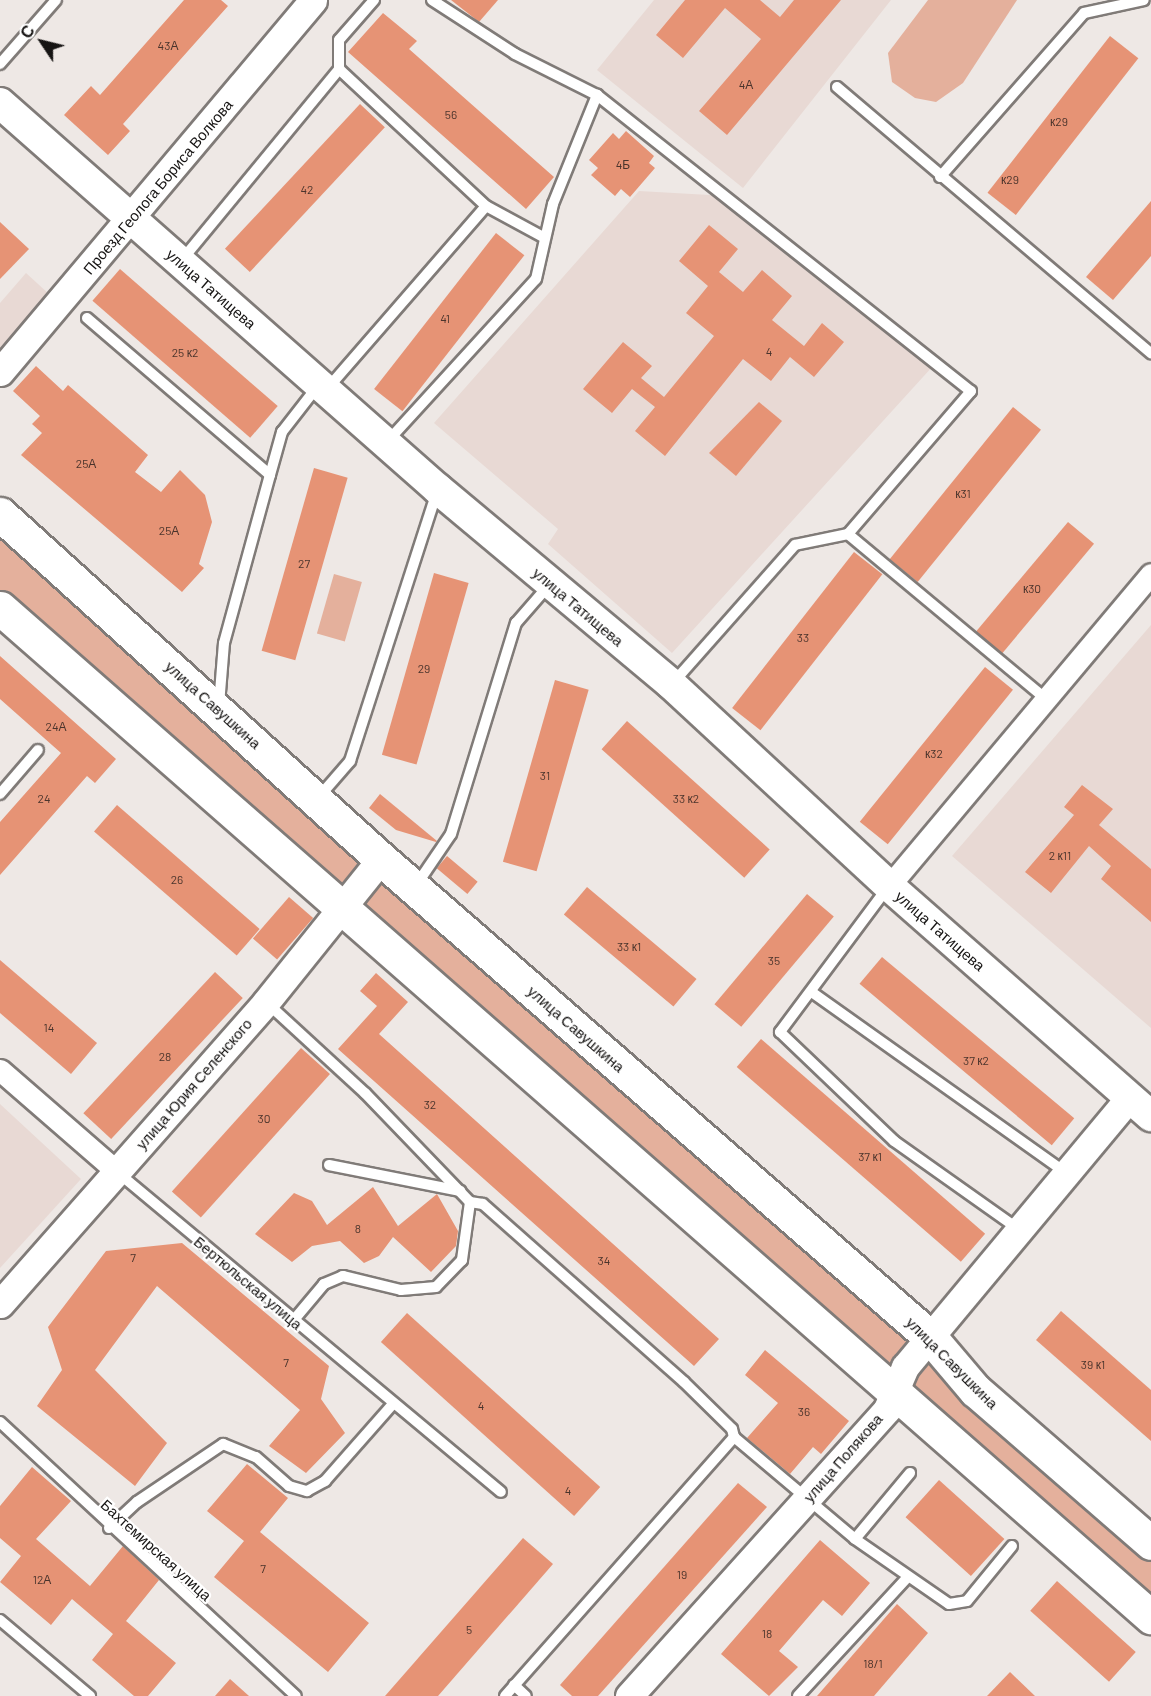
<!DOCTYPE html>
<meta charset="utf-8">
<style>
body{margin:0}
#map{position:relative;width:1151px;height:1696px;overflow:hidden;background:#eee8e5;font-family:Barlow,sans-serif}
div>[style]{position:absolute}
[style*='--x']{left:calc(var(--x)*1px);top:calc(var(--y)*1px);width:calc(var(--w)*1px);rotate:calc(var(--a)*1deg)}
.built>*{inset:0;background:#e8d9d4}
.green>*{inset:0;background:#e4b09c;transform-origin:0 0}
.building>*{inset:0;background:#e69375;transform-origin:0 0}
.roads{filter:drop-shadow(2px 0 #807b78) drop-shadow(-2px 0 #807b78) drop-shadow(0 2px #807b78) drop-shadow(0 -2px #807b78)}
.service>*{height:10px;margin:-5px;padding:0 5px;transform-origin:5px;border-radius:5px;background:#fff}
.minor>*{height:21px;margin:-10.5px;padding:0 10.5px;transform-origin:10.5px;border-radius:10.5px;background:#fff}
.tertiary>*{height:27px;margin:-13.5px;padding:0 13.5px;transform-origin:13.5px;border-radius:13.5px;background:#fff}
.secondary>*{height:30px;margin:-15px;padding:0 15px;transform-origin:15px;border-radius:15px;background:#fff}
.trunk>*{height:33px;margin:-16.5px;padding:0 16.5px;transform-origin:16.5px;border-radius:16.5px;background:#fff}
span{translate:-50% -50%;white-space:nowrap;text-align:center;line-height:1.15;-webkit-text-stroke:4.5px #fff;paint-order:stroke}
.number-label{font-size:12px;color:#4a342c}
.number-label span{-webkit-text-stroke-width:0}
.street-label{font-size:15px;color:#161413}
.north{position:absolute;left:12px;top:12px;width:60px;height:60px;-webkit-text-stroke:4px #fff;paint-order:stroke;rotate:305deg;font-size:16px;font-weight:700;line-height:24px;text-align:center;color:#161413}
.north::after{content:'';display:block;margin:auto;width:21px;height:27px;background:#161413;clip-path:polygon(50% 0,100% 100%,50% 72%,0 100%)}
</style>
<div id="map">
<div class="built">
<i style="clip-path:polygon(654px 0,891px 0,743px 188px,597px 70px)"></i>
<i style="clip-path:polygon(639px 191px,727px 196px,933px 366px,672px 653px,548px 544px,558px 529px,434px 423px)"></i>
<i style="clip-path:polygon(26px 273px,49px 294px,0 349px,0 303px)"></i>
<i style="clip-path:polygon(1151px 625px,1151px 1028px,952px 856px)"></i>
<i style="clip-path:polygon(0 1104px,81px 1179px,0 1268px)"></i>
</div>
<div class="green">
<i style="clip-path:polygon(928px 0,1017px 0,963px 83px,936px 102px,915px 98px,892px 82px,888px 53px)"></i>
<i style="clip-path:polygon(0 514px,1151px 1543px,1151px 1617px,0 608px)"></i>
<i style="left:334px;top:574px;width:29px;height:62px;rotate:16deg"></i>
</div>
<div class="building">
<i style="clip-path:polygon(184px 0,221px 0,228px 6px,123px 124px,130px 131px,108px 155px,64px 115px,91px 86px,100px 95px)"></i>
<i style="clip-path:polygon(451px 0,498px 0,479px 22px)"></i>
<i style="clip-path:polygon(685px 0,760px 0,780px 17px,794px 0,841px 0,727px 135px,699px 111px,761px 39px,725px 8px,683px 58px,656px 35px)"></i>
<i style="clip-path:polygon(383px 13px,417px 41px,409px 49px,554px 177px,526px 209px,348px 52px)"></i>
<i style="left:1110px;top:36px;width:36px;height:199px;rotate:38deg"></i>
<i style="left:360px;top:104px;width:34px;height:198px;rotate:43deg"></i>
<i style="clip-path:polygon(626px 131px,654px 156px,649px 163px,655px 168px,630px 197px,621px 189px,615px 196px,591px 175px,598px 168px,589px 160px,613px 133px,619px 139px)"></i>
<i style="clip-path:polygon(1151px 201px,1151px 256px,1113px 300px,1086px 277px)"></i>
<i style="clip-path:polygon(0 222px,29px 249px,0 279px)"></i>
<i style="clip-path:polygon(709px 225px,738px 249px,719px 272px,743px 292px,762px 270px,792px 296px,772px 320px,804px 346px,822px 323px,844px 342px,814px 377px,790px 357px,771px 381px,743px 359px,665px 456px,635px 431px,655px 407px,632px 389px,612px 413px,583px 389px,623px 342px,652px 366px,641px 378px,664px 397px,714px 336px,686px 313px,708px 286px,679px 261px)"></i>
<i style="left:496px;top:233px;width:36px;height:198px;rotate:38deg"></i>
<i style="left:120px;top:269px;width:209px;height:42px;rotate:41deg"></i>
<i style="clip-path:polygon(36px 366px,63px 391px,68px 385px,148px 455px,135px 472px,161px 492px,180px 470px,205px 495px,212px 522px,199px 564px,204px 568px,182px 592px,21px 455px,42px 433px,32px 424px,40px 416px,13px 391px)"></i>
<i style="clip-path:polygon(759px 402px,782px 421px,736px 476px,709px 453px)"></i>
<i style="left:1013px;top:407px;width:36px;height:196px;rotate:39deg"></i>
<i style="left:314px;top:468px;width:35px;height:190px;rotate:16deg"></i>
<i style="left:1068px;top:522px;width:34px;height:143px;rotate:40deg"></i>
<i style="left:854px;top:552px;width:36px;height:198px;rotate:38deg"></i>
<i style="left:434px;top:573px;width:36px;height:189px;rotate:16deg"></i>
<i style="clip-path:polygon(0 656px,116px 759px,95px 783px,87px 776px,0 875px,0 822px,61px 753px,0 699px)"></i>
<i style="left:985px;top:667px;width:36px;height:199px;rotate:39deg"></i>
<i style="left:555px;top:680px;width:35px;height:189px;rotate:16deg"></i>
<i style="left:627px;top:721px;width:192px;height:38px;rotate:42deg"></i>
<i style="clip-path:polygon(1082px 785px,1113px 809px,1099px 825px,1151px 869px,1151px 922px,1101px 879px,1111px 866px,1089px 846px,1051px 893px,1025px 872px,1074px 815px,1064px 807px)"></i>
<i style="clip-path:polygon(380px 794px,437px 841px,436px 842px,396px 830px,369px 808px)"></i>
<i style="left:117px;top:805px;width:189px;height:35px;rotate:41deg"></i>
<i style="left:447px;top:856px;width:40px;height:16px;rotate:40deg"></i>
<i style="left:587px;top:887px;width:143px;height:36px;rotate:40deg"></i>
<i style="left:807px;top:894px;width:35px;height:144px;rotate:40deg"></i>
<i style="left:289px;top:897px;width:32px;height:55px;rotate:41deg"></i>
<i style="left:882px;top:957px;width:251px;height:35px;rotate:40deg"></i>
<i style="clip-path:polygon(0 960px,97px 1043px,71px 1074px,0 1013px)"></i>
<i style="left:215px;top:972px;width:38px;height:193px;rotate:43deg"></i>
<i style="clip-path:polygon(376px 973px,408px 1002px,379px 1034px,719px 1339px,694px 1366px,338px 1049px,377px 1006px,360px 991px)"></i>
<i style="left:761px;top:1039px;width:297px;height:37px;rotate:41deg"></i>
<i style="left:301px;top:1048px;width:39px;height:193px;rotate:42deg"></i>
<i style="clip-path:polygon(373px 1187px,398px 1226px,437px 1194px,458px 1231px,456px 1246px,431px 1272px,393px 1237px,379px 1256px,364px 1263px,340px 1241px,312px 1246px,292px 1262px,255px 1234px,294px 1193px,312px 1201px,327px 1225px)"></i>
<i style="clip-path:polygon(182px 1243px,329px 1366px,321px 1399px,345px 1433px,306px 1473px,269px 1446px,300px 1410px,157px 1286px,95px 1370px,167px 1443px,135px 1486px,37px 1406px,62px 1370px,48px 1327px,106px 1251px)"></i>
<i style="clip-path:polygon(1061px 1311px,1151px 1390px,1151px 1441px,1036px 1340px)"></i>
<i style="left:407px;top:1313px;width:260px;height:39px;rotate:42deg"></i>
<i style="clip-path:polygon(765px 1350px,849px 1421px,821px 1454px,813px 1447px,790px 1474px,747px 1438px,778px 1403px,745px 1375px)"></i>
<i style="clip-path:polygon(247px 1464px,288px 1498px,260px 1532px,369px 1623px,328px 1672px,214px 1577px,244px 1541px,207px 1511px)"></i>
<i style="clip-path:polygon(32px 1467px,71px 1501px,36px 1539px,90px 1586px,123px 1546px,159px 1580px,126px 1621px,176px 1663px,148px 1696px,134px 1696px,92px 1660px,113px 1634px,72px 1599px,51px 1625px,0 1582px,21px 1556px,0 1538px,0 1506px)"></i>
<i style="left:939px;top:1480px;width:88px;height:50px;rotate:42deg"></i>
<i style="clip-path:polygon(738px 1483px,767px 1507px,598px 1696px,572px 1696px,560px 1685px)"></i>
<i style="clip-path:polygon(523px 1538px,553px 1564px,438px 1696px,385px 1696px)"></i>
<i style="clip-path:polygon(820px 1540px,870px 1583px,842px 1616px,823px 1600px,779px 1651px,798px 1667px,769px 1696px,721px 1654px)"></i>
<i style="left:1057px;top:1581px;width:106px;height:40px;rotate:42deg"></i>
<i style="clip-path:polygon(897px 1604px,928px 1633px,874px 1696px,817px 1696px)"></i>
<i style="clip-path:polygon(1010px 1672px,1035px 1696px,987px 1696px)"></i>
<i style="clip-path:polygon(230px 1679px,249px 1696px,215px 1696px)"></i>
</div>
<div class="roads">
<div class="service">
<i style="--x:374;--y:0;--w:53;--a:131.2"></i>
<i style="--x:339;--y:40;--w:29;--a:90"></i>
<i style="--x:339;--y:69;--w:201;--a:43"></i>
<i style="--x:486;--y:206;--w:65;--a:28.5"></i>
<i style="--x:432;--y:0;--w:99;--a:33"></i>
<i style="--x:515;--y:54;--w:92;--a:26.6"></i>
<i style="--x:0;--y:64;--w:85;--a:-48.8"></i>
<i style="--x:837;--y:87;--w:412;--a:40.3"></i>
<i style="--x:940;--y:177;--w:218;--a:-48.7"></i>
<i style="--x:1084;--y:13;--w:61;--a:-12.2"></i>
<i style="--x:181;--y:261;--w:249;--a:-50.5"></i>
<i style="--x:87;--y:318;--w:241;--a:40.6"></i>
<i style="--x:270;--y:475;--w:45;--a:-74.4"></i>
<i style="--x:282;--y:432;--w:57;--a:-52.1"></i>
<i style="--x:327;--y:389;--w:242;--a:-49"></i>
<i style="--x:386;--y:443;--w:222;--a:-47.6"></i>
<i style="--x:536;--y:279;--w:77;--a:-77.2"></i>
<i style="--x:553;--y:204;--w:118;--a:-68"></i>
<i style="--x:597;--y:95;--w:477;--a:38.4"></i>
<i style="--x:971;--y:391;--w:189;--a:130.7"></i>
<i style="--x:848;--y:534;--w:54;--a:168.3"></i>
<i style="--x:795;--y:545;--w:186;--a:131.5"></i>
<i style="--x:848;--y:534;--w:256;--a:39.8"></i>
<i style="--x:219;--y:705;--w:62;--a:-85.4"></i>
<i style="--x:224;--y:643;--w:174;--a:-74.7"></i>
<i style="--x:0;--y:794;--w:58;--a:-49.2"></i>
<i style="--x:318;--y:798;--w:49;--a:-49.1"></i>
<i style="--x:350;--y:761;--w:283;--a:-72.1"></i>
<i style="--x:417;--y:884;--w:60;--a:-55.8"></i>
<i style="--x:451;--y:834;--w:221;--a:-72.9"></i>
<i style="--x:516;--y:623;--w:52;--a:-48.9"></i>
<i style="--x:888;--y:887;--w:181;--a:126.7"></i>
<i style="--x:780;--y:1032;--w:158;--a:43.7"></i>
<i style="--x:894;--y:1141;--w:151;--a:35.3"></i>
<i style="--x:813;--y:993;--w:309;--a:35.4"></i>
<i style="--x:266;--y:1002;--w:134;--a:42.6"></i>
<i style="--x:365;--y:1093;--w:151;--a:46.1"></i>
<i style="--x:470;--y:1202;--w:59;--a:97.9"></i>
<i style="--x:462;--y:1260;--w:37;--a:134"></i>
<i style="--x:436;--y:1287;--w:35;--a:175"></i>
<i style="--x:401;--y:1290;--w:60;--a:-166.4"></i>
<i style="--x:343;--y:1276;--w:21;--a:157"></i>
<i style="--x:324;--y:1284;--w:48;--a:130"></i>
<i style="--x:329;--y:1165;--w:134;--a:11.2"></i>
<i style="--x:116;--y:1171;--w:501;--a:39.82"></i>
<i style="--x:470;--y:1202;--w:13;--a:9"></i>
<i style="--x:483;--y:1204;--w:268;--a:41.5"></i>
<i style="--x:684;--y:1382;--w:67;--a:44.4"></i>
<i style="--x:732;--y:1429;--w:8;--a:76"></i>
<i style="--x:0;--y:1422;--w:403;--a:42.8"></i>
<i style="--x:109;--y:1528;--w:38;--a:-43"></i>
<i style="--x:137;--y:1502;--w:104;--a:-34"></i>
<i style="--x:223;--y:1444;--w:35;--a:22"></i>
<i style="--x:256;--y:1457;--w:44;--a:41.3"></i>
<i style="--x:289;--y:1486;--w:19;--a:16"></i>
<i style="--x:307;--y:1491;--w:21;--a:-29"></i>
<i style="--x:325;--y:1481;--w:103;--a:-48.6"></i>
<i style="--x:855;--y:1539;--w:114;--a:34.7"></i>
<i style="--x:949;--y:1604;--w:18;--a:-9"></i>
<i style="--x:967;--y:1601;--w:71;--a:-50.7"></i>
<i style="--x:0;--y:1620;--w:118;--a:40.2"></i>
<i style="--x:514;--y:1685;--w:16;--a:43"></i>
<i style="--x:505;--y:1696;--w:346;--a:-48.5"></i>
<i style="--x:734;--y:1437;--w:158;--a:40.1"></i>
<i style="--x:855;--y:1539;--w:86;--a:-50.2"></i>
<i style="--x:798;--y:1696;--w:159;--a:-47.3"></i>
</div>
<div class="minor">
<i style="--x:889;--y:886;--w:407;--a:-50"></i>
<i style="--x:0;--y:1070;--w:154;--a:41"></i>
</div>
<div class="tertiary">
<i style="--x:0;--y:372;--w:486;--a:-49.9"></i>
<i style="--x:0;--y:1304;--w:402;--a:-48.6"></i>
<i style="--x:266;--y:1002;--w:184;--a:-51.2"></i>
<i style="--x:629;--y:1696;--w:386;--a:-48"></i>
<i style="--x:887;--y:1409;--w:46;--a:-66.8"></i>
<i style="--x:905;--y:1367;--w:351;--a:-50.2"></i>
</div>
<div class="secondary">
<i style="--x:0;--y:103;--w:584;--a:41.39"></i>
<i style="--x:438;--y:489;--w:304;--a:39.9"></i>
<i style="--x:671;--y:684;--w:297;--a:42.8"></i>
<i style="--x:889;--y:886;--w:349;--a:41.3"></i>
</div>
<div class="trunk">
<i style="--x:0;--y:514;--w:514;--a:42.16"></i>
<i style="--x:381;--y:859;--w:728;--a:41.05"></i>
<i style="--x:930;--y:1337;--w:70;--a:49.7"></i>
<i style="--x:975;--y:1390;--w:233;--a:41"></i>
<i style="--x:0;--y:608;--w:1531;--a:41.24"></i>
</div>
</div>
<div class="number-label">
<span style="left:168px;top:46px">43А</span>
<span style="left:746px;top:85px">4А</span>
<span style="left:451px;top:115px">56</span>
<span style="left:1059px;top:122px">к29</span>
<span style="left:623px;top:165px">4Б</span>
<span style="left:1010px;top:180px">к29</span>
<span style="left:307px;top:190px">42</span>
<span style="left:445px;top:319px">41</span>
<span style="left:769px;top:352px">4</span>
<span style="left:185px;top:353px">25 к2</span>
<span style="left:86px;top:464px">25А</span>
<span style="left:963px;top:494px">к31</span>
<span style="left:169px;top:531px">25А</span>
<span style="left:304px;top:564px">27</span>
<span style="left:1032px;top:589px">к30</span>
<span style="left:803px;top:638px">33</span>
<span style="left:424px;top:669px">29</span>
<span style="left:56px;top:727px">24А</span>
<span style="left:934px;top:754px">к32</span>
<span style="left:545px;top:776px">31</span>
<span style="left:44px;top:799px">24</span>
<span style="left:686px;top:799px">33 к2</span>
<span style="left:1060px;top:856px">2 к11</span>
<span style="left:177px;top:880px">26</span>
<span style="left:629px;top:947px">33 к1</span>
<span style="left:774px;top:961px">35</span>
<span style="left:49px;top:1028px">14</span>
<span style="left:165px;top:1057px">28</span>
<span style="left:976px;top:1061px">37 к2</span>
<span style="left:430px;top:1105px">32</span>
<span style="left:264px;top:1119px">30</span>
<span style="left:870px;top:1157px">37 к1</span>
<span style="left:358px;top:1229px">8</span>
<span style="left:133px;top:1258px">7</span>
<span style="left:604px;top:1261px">34</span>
<span style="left:286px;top:1363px">7</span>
<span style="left:1093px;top:1365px">39 к1</span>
<span style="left:481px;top:1406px">4</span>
<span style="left:804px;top:1412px">36</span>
<span style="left:568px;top:1491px">4</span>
<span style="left:263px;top:1569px">7</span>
<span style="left:682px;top:1575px">19</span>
<span style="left:42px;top:1580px">12А</span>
<span style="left:469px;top:1630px">5</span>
<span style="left:767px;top:1634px">18</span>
<span style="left:873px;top:1664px">18/1</span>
</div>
<div class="street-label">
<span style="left:158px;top:187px;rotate:-50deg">Проезд Геолога Бориса Волкова</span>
<span style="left:211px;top:289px;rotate:41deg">улица Татищева</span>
<span style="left:578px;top:607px;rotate:40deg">улица Татищева</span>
<span style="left:213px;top:705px;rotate:42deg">улица Савушкина</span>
<span style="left:940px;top:931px;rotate:41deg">улица Татищева</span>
<span style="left:576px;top:1029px;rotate:41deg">улица Савушкина</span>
<span style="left:194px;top:1084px;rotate:-49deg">улица Юрия Селенского</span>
<span style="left:248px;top:1283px;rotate:40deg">Бертюльская улица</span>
<span style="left:952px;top:1363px;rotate:45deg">улица Савушкина</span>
<span style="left:843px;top:1458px;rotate:-49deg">улица Полякова</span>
<span style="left:156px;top:1550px;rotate:42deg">Бахтемирская улица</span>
</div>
<div class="north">С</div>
</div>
